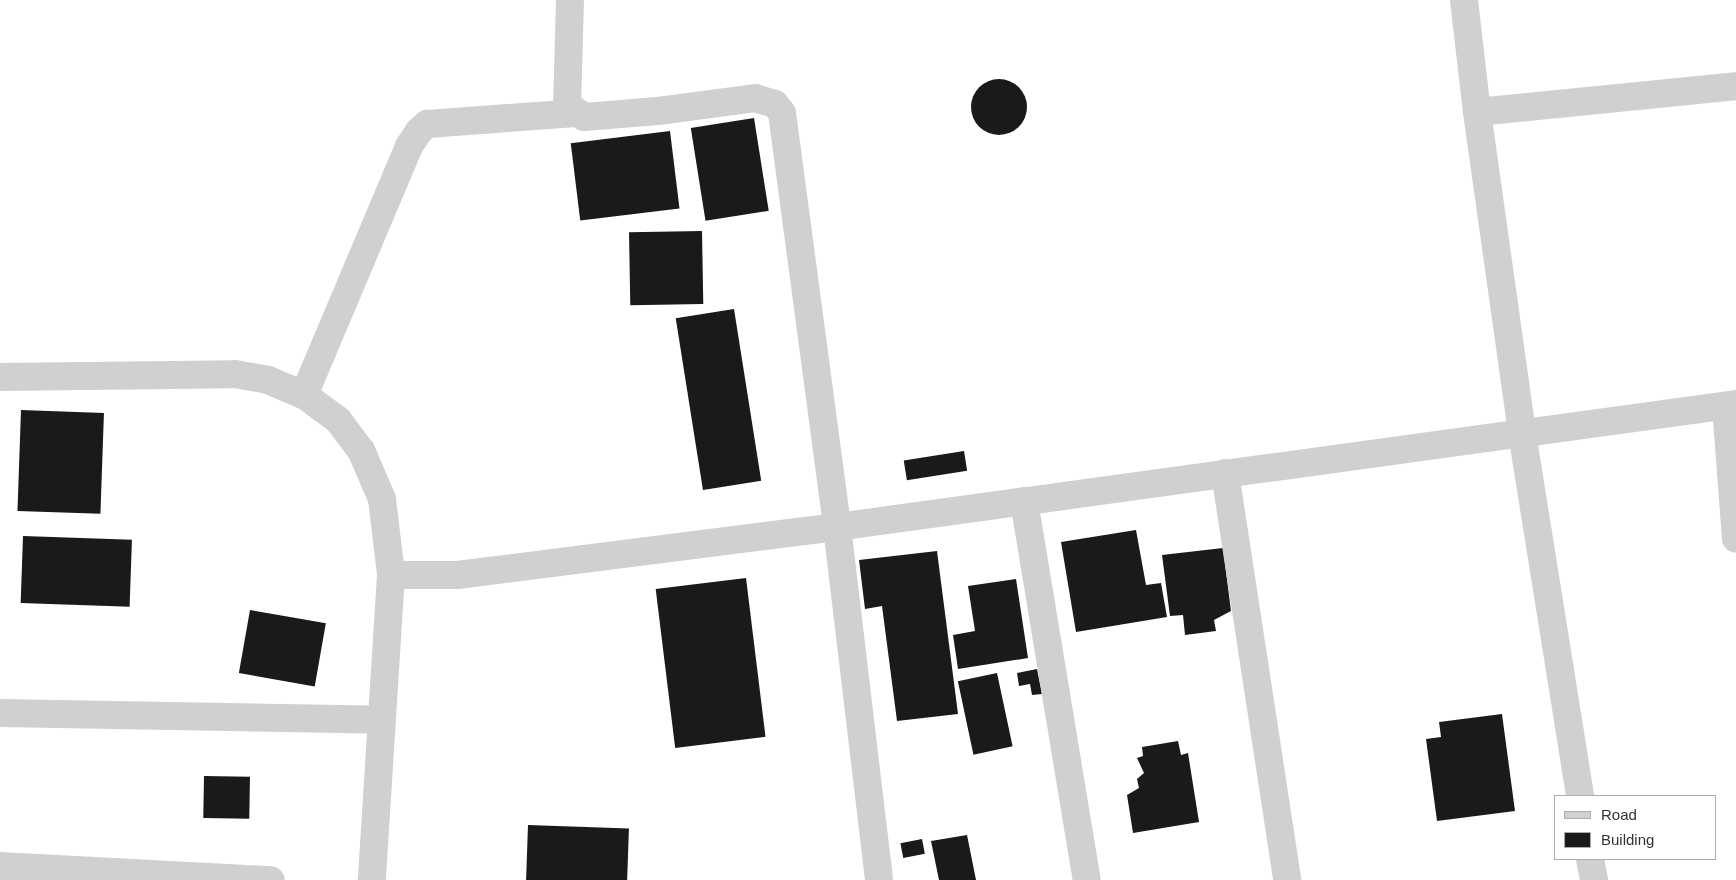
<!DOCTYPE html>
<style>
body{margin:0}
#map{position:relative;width:1736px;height:880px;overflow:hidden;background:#fff;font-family:Helvetica,sans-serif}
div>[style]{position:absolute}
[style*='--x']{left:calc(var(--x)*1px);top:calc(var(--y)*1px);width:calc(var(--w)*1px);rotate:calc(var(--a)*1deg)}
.building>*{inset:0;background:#1a1a1a;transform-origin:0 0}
.round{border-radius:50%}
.minor>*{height:28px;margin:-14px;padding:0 14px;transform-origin:14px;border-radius:14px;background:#d0d0d0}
span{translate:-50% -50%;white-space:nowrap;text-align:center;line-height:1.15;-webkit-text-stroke:5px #fff;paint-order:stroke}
.legend{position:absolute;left:1554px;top:795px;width:162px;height:65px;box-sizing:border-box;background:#fff;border:1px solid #adadad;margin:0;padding:6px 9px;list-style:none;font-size:15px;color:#333}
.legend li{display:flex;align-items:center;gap:10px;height:25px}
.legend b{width:25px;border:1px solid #adadad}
</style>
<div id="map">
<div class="building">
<i class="round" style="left:971px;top:79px;width:56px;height:56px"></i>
<i style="left:754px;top:118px;width:94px;height:64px;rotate:81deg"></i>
<i style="left:670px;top:131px;width:78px;height:100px;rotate:83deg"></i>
<i style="left:702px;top:231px;width:73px;height:73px;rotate:89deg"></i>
<i style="left:734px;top:309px;width:174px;height:59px;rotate:81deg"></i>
<i style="left:21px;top:410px;width:83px;height:101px;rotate:2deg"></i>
<i style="left:964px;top:451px;width:20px;height:61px;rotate:81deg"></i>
<i style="clip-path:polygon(1136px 530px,1146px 585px,1161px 583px,1167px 617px,1076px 632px,1061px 542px)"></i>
<i style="left:23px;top:536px;width:109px;height:67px;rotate:2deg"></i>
<i style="clip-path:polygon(1223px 548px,1231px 611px,1214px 620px,1216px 631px,1185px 635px,1183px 615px,1170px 616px,1162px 555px)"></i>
<i style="clip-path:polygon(937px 551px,958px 714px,897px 721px,882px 606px,865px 609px,859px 560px)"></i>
<i style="left:746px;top:578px;width:160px;height:91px;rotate:83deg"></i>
<i style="clip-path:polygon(1016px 579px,1028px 658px,958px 669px,953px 635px,975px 631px,968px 586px)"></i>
<i style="left:250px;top:610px;width:77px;height:64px;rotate:10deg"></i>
<i style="clip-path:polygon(1037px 669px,1042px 694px,1032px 695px,1030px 684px,1019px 686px,1017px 673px)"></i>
<i style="left:997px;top:673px;width:75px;height:40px;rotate:78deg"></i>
<i style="clip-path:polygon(1502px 714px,1515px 811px,1437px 821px,1426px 739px,1441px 737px,1439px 722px)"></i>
<i style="clip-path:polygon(1178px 741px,1181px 755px,1188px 753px,1199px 822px,1133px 833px,1127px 795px,1139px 788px,1137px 779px,1144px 773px,1137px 758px,1143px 756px,1142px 747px)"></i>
<i style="left:204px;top:776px;width:46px;height:42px;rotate:1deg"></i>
<i style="left:528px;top:825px;width:101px;height:55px;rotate:2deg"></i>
<i style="clip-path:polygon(967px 835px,976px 880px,939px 880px,931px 841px)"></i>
<i style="left:922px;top:839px;width:15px;height:22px;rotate:79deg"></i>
</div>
<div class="minor">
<i style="--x:570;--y:0;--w:105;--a:91.6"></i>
<i style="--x:567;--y:105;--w:21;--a:35"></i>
<i style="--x:584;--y:117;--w:74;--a:-4.6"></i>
<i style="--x:658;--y:111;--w:98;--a:-7.6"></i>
<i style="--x:755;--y:98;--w:21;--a:17"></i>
<i style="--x:775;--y:104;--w:11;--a:52"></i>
<i style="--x:782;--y:113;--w:418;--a:82.4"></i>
<i style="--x:837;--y:527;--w:355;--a:83.2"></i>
<i style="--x:1464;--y:0;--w:113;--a:83.4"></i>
<i style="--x:1477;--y:112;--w:324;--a:82"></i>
<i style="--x:1522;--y:433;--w:368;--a:80.9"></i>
<i style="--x:1477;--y:112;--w:260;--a:-5.7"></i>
<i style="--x:0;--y:377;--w:235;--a:-0.7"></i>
<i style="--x:235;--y:374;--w:34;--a:10"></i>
<i style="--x:268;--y:380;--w:39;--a:23"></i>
<i style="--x:304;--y:395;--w:42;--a:36.3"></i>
<i style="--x:338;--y:420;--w:38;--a:53"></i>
<i style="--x:361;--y:450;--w:53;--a:66.8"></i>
<i style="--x:382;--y:499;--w:77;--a:83.2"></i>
<i style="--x:391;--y:575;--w:306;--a:93.6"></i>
<i style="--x:304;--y:395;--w:270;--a:-67.1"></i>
<i style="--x:409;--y:146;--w:18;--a:-56"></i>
<i style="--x:419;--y:131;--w:11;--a:-41"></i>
<i style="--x:427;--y:124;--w:149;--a:-4.2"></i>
<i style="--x:1726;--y:406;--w:133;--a:85.7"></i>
<i style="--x:1225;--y:473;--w:412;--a:81.3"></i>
<i style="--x:1024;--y:501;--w:384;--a:80.6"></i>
<i style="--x:391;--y:575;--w:66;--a:0"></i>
<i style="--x:457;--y:575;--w:383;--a:-7.2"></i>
<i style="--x:837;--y:527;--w:907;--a:-7.79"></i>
<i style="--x:0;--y:713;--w:382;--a:1"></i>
<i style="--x:1590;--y:859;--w:21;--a:79"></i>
<i style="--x:0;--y:866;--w:271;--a:3"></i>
</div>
<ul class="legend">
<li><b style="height:6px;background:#d0d0d0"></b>Road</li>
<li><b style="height:14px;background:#1a1a1a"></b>Building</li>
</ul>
</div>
